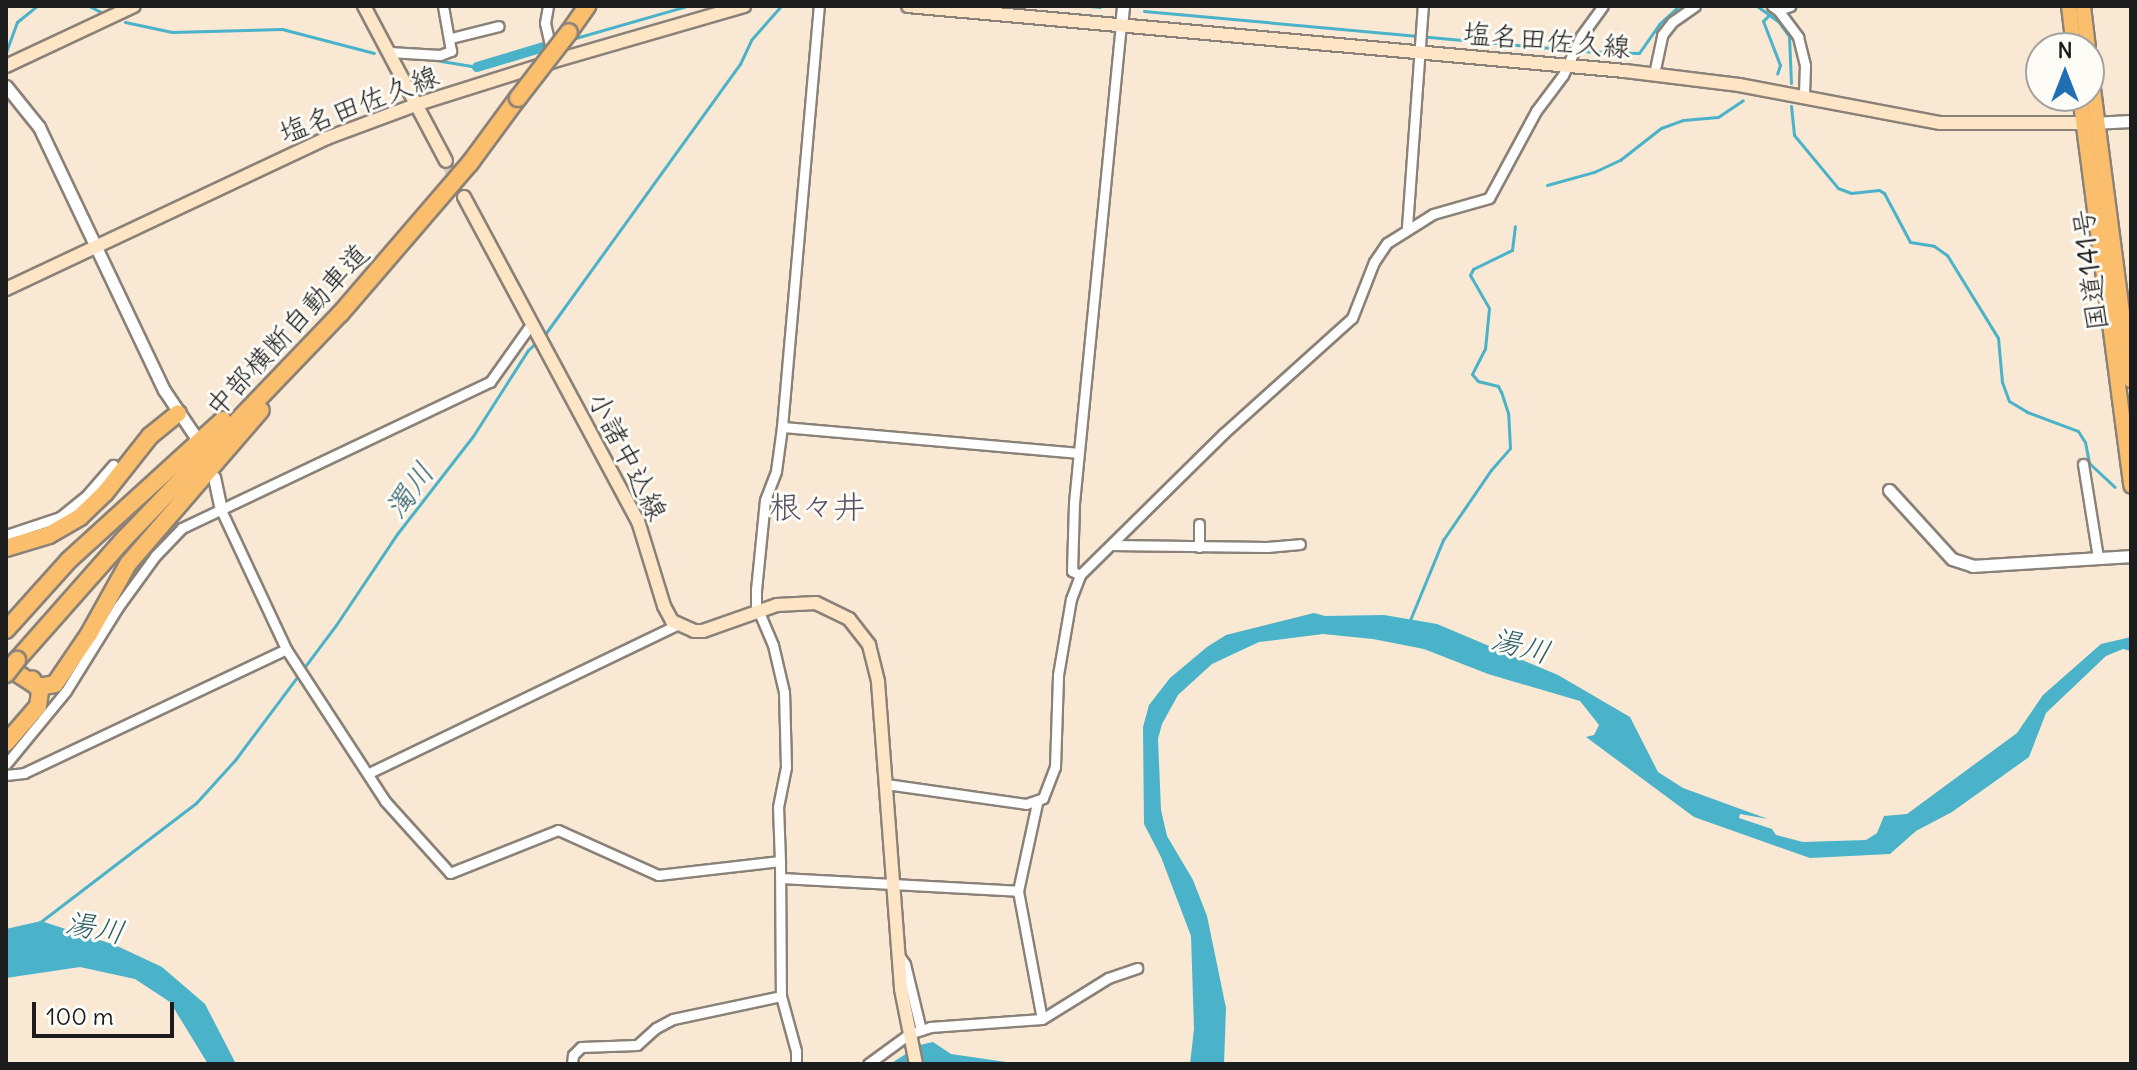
<!DOCTYPE html>
<meta charset="utf-8">
<style>
body{margin:0}
#map{position:relative;width:2137px;height:1070px;overflow:hidden;background:#f8e8d4;font-family:Delius,"Klee One",sans-serif}
div>[style]{position:absolute}
[style*='--x']{left:calc(var(--x)*1px);top:calc(var(--y)*1px);width:calc(var(--w)*1px);rotate:calc(var(--a)*1deg)}
.water>*{inset:0;background:#4ab2c9}
.stream>*{height:3px;margin:-1.5px;padding:0 1.5px;transform-origin:1.5px;border-radius:1.5px;background:#4ab2c9}
.canal>*{height:10px;margin:-5px;padding:0 5px;transform-origin:5px;border-radius:5px;background:#4ab2c9}
.secondary-tunnel>*{height:12px;margin-top:-6px;transform-origin:0;background:repeating-linear-gradient(90deg,#d7c9b8 0 12px,transparent 0 18px)}
.roads{filter:drop-shadow(2px 0 #8a8278) drop-shadow(-2px 0 #8a8278) drop-shadow(0 2px #8a8278) drop-shadow(0 -2px #8a8278)}
.minor>*{height:9px;margin:-4.5px;padding:0 4.5px;transform-origin:4.5px;border-radius:4.5px;background:#fff}
.tertiary>*{height:11px;margin:-5.5px;padding:0 5.5px;transform-origin:5.5px;border-radius:5.5px;background:#fff}
.secondary>*{height:12px;margin:-6px;padding:0 6px;transform-origin:6px;border-radius:6px;background:#fde5c5}
.trunk>*{height:14px;margin:-7px;padding:0 7px;transform-origin:7px;border-radius:7px;background:#fabe6d}
.motorway>*{height:16px;margin:-8px;padding:0 8px;transform-origin:8px;border-radius:8px;background:#fabe6d}
.bridges{filter:drop-shadow(2px 0 #8a8278) drop-shadow(-2px 0 #8a8278) drop-shadow(0 2px #8a8278) drop-shadow(0 -2px #8a8278)}
.motorway-bridge>*{height:16px;margin:-8px;padding:0 8px;transform-origin:8px;border-radius:8px;background:#fabe6d}
span{translate:-50% -50%;white-space:nowrap;text-align:center;line-height:1.15;-webkit-text-stroke:6px #fdfcf7;paint-order:stroke}
.street-label{font-size:28px;color:#1c1c1c}
.water-label{font-size:30px;color:#31606a;font-style:italic}
.quarter-label{font-size:32px;color:#565063}
.frame{position:absolute;inset:0;border:8px solid #1c1c1c;pointer-events:none}
.north{position:absolute;left:2025px;top:32px;width:80px;height:80px;box-sizing:border-box;background:#fdfcf7;border:2px solid #a3a29f;border-radius:50%;rotate:0deg;font-size:22px;font-weight:700;line-height:32px;text-align:center;color:#1c1c1c}
.north::after{content:'';display:block;margin:auto;width:28px;height:36px;background:#1f6fb2;clip-path:polygon(50% 0,100% 100%,50% 72%,0 100%)}
.scale{position:absolute;left:32px;top:1002px;width:142px;height:36px;box-sizing:border-box;border:4px solid #1c1c1c;border-top:0;padding-left:10px;font-size:24px;line-height:28px;white-space:nowrap;color:#1c1c1c;-webkit-text-stroke:6px #fdfcf7;paint-order:stroke}
</style>
<div id="map">
<div class="water">
<i style="clip-path:polygon(1314px 613px,1325px 616px,1384px 615px,1437px 624px,1558px 675px,1630px 717px,1658px 772px,1683px 788px,1768px 819px,1740px 814px,1739px 818px,1772px 829px,1776px 835px,1803px 842px,1866px 840px,1877px 833px,1884px 816px,1907px 814px,2017px 733px,2043px 695px,2101px 644px,2131px 637px,2131px 651px,2123px 649px,2106px 656px,2046px 713px,2029px 757px,1952px 812px,1916px 831px,1890px 854px,1810px 858px,1694px 817px,1586px 737px,1594px 735px,1599px 725px,1580px 701px,1488px 674px,1424px 649px,1373px 639px,1323px 634px,1259px 642px,1212px 664px,1178px 695px,1162px 724px,1158px 739px,1161px 810px,1167px 836px,1193px 880px,1207px 916px,1226px 1008px,1224px 1064px,1190px 1064px,1194px 1029px,1191px 936px,1161px 857px,1144px 824px,1143px 727px,1149px 705px,1170px 678px,1207px 647px,1226px 635px)"></i>
<i style="clip-path:polygon(41px 921px,115px 945px,162px 967px,205px 1004px,236px 1064px,208px 1064px,170px 1002px,135px 979px,80px 967px,6px 978px,6px 929px)"></i>
<i style="clip-path:polygon(933px 1042px,951px 1054px,1019px 1064px,890px 1064px,920px 1045px)"></i>
</div>
<div class="stream">
<i style="--x:89;--y:6;--w:18;--a:27"></i>
<i style="--x:1090;--y:6;--w:10;--a:6"></i>
<i style="--x:1757;--y:6;--w:26;--a:36"></i>
<i style="--x:1778;--y:21;--w:19;--a:54"></i>
<i style="--x:1789;--y:36;--w:47;--a:87.6"></i>
<i style="--x:1144;--y:11;--w:428;--a:5.2"></i>
<i style="--x:1769;--y:15;--w:8;--a:135"></i>
<i style="--x:1763;--y:21;--w:47;--a:68.9"></i>
<i style="--x:1780;--y:65;--w:9;--a:108"></i>
<i style="--x:125;--y:22;--w:48;--a:12"></i>
<i style="--x:172;--y:32;--w:110;--a:-1.6"></i>
<i style="--x:282;--y:29;--w:95;--a:14.6"></i>
<i style="--x:572;--y:39;--w:120;--a:-16"></i>
<i style="--x:1577;--y:51;--w:62;--a:1.8"></i>
<i style="--x:1639;--y:53;--w:35;--a:-55"></i>
<i style="--x:1659;--y:24;--w:27;--a:-42"></i>
<i style="--x:6;--y:52;--w:32;--a:-70"></i>
<i style="--x:17;--y:22;--w:26;--a:-39"></i>
<i style="--x:406;--y:58;--w:16;--a:0"></i>
<i style="--x:429;--y:59;--w:49;--a:9.5"></i>
<i style="--x:1791;--y:106;--w:29;--a:84"></i>
<i style="--x:1794;--y:135;--w:69;--a:50.3"></i>
<i style="--x:1838;--y:188;--w:14;--a:21"></i>
<i style="--x:1851;--y:193;--w:28;--a:-6"></i>
<i style="--x:1879;--y:190;--w:6;--a:31"></i>
<i style="--x:1884;--y:193;--w:55;--a:62"></i>
<i style="--x:1910;--y:242;--w:24;--a:9"></i>
<i style="--x:1934;--y:246;--w:16;--a:35"></i>
<i style="--x:1947;--y:255;--w:97;--a:58.4"></i>
<i style="--x:1998;--y:338;--w:44;--a:84.8"></i>
<i style="--x:2002;--y:382;--w:20;--a:70"></i>
<i style="--x:2009;--y:401;--w:21;--a:31"></i>
<i style="--x:2027;--y:412;--w:54;--a:20.4"></i>
<i style="--x:2078;--y:431;--w:13;--a:58"></i>
<i style="--x:2085;--y:442;--w:21;--a:79"></i>
<i style="--x:2089;--y:463;--w:35;--a:43"></i>
<i style="--x:1547;--y:185;--w:49;--a:-15.5"></i>
<i style="--x:1594;--y:172;--w:29;--a:-25"></i>
<i style="--x:1620;--y:160;--w:52;--a:-38"></i>
<i style="--x:1661;--y:128;--w:23;--a:-20"></i>
<i style="--x:1683;--y:120;--w:35;--a:-5"></i>
<i style="--x:1718;--y:117;--w:30;--a:-34"></i>
<i style="--x:543;--y:337;--w:337;--a:-54.2"></i>
<i style="--x:740;--y:64;--w:26;--a:-65"></i>
<i style="--x:751;--y:40;--w:45;--a:-48.6"></i>
<i style="--x:1410;--y:620;--w:87;--a:-67.6"></i>
<i style="--x:1443;--y:540;--w:85;--a:-55.6"></i>
<i style="--x:1491;--y:470;--w:29;--a:-49"></i>
<i style="--x:1510;--y:448;--w:35;--a:-93"></i>
<i style="--x:1508;--y:413;--w:22;--a:-108"></i>
<i style="--x:1501;--y:392;--w:7;--a:-117"></i>
<i style="--x:1498;--y:386;--w:21;--a:-166"></i>
<i style="--x:1478;--y:381;--w:9;--a:-131"></i>
<i style="--x:1472;--y:374;--w:28;--a:-63"></i>
<i style="--x:1485;--y:349;--w:41;--a:-84.4"></i>
<i style="--x:1489;--y:308;--w:38;--a:-120"></i>
<i style="--x:1470;--y:275;--w:7;--a:-63"></i>
<i style="--x:1473;--y:269;--w:43;--a:-26"></i>
<i style="--x:1512;--y:250;--w:24;--a:-83"></i>
<i style="--x:39;--y:923;--w:198;--a:-37.4"></i>
<i style="--x:196;--y:803;--w:58;--a:-47.8"></i>
<i style="--x:235;--y:760;--w:169;--a:-53.2"></i>
<i style="--x:336;--y:625;--w:110;--a:-56.2"></i>
<i style="--x:397;--y:534;--w:124;--a:-52.2"></i>
<i style="--x:473;--y:436;--w:102;--a:-57.4"></i>
<i style="--x:528;--y:350;--w:12;--a:-42"></i>
</div>
<div class="canal">
<i style="--x:477;--y:67;--w:73;--a:-16.7"></i>
</div>
<div class="secondary-tunnel">
<i style="--x:446;--y:161;--w:40;--a:63.4"></i>
</div>
<div class="roads">
<div class="minor">
<i style="--x:548;--y:6;--w:17;--a:100"></i>
<i style="--x:545;--y:23;--w:32;--a:77"></i>
<i style="--x:1772;--y:6;--w:7;--a:34"></i>
<i style="--x:1778;--y:10;--w:13;--a:-18"></i>
<i style="--x:1778;--y:10;--w:34;--a:53"></i>
<i style="--x:1798;--y:37;--w:29;--a:76"></i>
<i style="--x:1805;--y:65;--w:33;--a:92"></i>
<i style="--x:451;--y:38;--w:49;--a:-14"></i>
<i style="--x:389;--y:52;--w:51;--a:3.4"></i>
<i style="--x:440;--y:55;--w:12;--a:-20"></i>
<i style="--x:451;--y:51;--w:46;--a:-100.1"></i>
<i style="--x:1654;--y:74;--w:40;--a:-78"></i>
<i style="--x:1662;--y:35;--w:16;--a:-52"></i>
<i style="--x:1672;--y:22;--w:28;--a:-35"></i>
<i style="--x:1407;--y:227;--w:222;--a:-85.9"></i>
<i style="--x:782;--y:427;--w:297;--a:5"></i>
<i style="--x:2083;--y:464;--w:95;--a:80.9"></i>
<i style="--x:221;--y:510;--w:153;--a:64.9"></i>
<i style="--x:286;--y:649;--w:181;--a:56.9"></i>
<i style="--x:385;--y:801;--w:97;--a:47.9"></i>
<i style="--x:450;--y:873;--w:116;--a:-21.7"></i>
<i style="--x:558;--y:830;--w:110;--a:24.2"></i>
<i style="--x:658;--y:875;--w:123;--a:-6.5"></i>
<i style="--x:780;--y:861;--w:135;--a:89.6"></i>
<i style="--x:781;--y:996;--w:57;--a:74.7"></i>
<i style="--x:796;--y:1051;--w:13;--a:90"></i>
<i style="--x:6;--y:535;--w:57;--a:-18.4"></i>
<i style="--x:60;--y:517;--w:35;--a:-39"></i>
<i style="--x:87;--y:495;--w:40;--a:-49"></i>
<i style="--x:1111;--y:545;--w:156;--a:0.7"></i>
<i style="--x:1267;--y:547;--w:33;--a:-5"></i>
<i style="--x:1199;--y:547;--w:23;--a:-90"></i>
<i style="--x:1080;--y:575;--w:9;--a:-153"></i>
<i style="--x:1072;--y:571;--w:68;--a:-88.3"></i>
<i style="--x:1074;--y:503;--w:479;--a:-84.4"></i>
<i style="--x:6;--y:764;--w:94;--a:-50.6"></i>
<i style="--x:66;--y:691;--w:99;--a:-58.2"></i>
<i style="--x:118;--y:607;--w:63;--a:-54"></i>
<i style="--x:155;--y:556;--w:39;--a:-46"></i>
<i style="--x:182;--y:528;--w:341;--a:-25.4"></i>
<i style="--x:490;--y:382;--w:72;--a:-54.6"></i>
<i style="--x:369;--y:773;--w:342;--a:-25.7"></i>
<i style="--x:6;--y:775;--w:18;--a:-6"></i>
<i style="--x:24;--y:773;--w:290;--a:-25.3"></i>
<i style="--x:886;--y:784;--w:141;--a:8.1"></i>
<i style="--x:1026;--y:804;--w:18;--a:-19"></i>
<i style="--x:1043;--y:798;--w:33;--a:-69"></i>
<i style="--x:1055;--y:767;--w:92;--a:-88.1"></i>
<i style="--x:1058;--y:675;--w:77;--a:-80.3"></i>
<i style="--x:1071;--y:599;--w:26;--a:-69"></i>
<i style="--x:1080;--y:575;--w:201;--a:-44.6"></i>
<i style="--x:1223;--y:434;--w:173;--a:-42"></i>
<i style="--x:1352;--y:318;--w:60;--a:-68.6"></i>
<i style="--x:1374;--y:262;--w:23;--a:-56"></i>
<i style="--x:1387;--y:243;--w:54;--a:-32.2"></i>
<i style="--x:1433;--y:214;--w:58;--a:-15.9"></i>
<i style="--x:1489;--y:198;--w:99;--a:-61.6"></i>
<i style="--x:1536;--y:111;--w:45;--a:-53.1"></i>
<i style="--x:1563;--y:75;--w:43;--a:-65.2"></i>
<i style="--x:1581;--y:36;--w:37;--a:-54"></i>
<i style="--x:1037;--y:803;--w:90;--a:102.2"></i>
<i style="--x:1018;--y:891;--w:130;--a:79.4"></i>
<i style="--x:1042;--y:1019;--w:78;--a:-31.8"></i>
<i style="--x:1108;--y:978;--w:31;--a:-19"></i>
<i style="--x:780;--y:861;--w:54;--a:-92.1"></i>
<i style="--x:778;--y:807;--w:41;--a:-78.7"></i>
<i style="--x:786;--y:767;--w:75;--a:-91.5"></i>
<i style="--x:784;--y:692;--w:48;--a:-103.2"></i>
<i style="--x:773;--y:645;--w:43;--a:-113"></i>
<i style="--x:756;--y:605;--w:15;--a:-90"></i>
<i style="--x:756;--y:590;--w:90;--a:-84.3"></i>
<i style="--x:765;--y:500;--w:31;--a:-69"></i>
<i style="--x:776;--y:471;--w:44;--a:-82.2"></i>
<i style="--x:782;--y:427;--w:423;--a:-85"></i>
<i style="--x:781;--y:878;--w:237;--a:3.1"></i>
<i style="--x:898;--y:954;--w:12;--a:55"></i>
<i style="--x:905;--y:964;--w:68;--a:76.4"></i>
<i style="--x:572;--y:1064;--w:9;--a:-84"></i>
<i style="--x:573;--y:1055;--w:11;--a:-45"></i>
<i style="--x:581;--y:1047;--w:56;--a:-2"></i>
<i style="--x:637;--y:1045;--w:25;--a:-42"></i>
<i style="--x:656;--y:1028;--w:19;--a:-28"></i>
<i style="--x:673;--y:1019;--w:110;--a:-12"></i>
<i style="--x:868;--y:1064;--w:51;--a:-36.2"></i>
<i style="--x:909;--y:1034;--w:22;--a:-18"></i>
<i style="--x:930;--y:1027;--w:112;--a:-4.1"></i>
</div>
<div class="tertiary">
<i style="--x:1121;--y:26;--w:20;--a:-84"></i>
<i style="--x:6;--y:86;--w:53;--a:51.2"></i>
<i style="--x:39;--y:127;--w:291;--a:64.6"></i>
<i style="--x:164;--y:390;--w:55;--a:56"></i>
<i style="--x:2092;--y:123;--w:39;--a:-3"></i>
<i style="--x:214;--y:477;--w:34;--a:78"></i>
<i style="--x:1889;--y:490;--w:93;--a:47.6"></i>
<i style="--x:1952;--y:559;--w:22;--a:18"></i>
<i style="--x:1973;--y:566;--w:158;--a:-3.6"></i>
</div>
<div class="secondary">
<i style="--x:364;--y:6;--w:175;--a:62.1"></i>
<i style="--x:908;--y:6;--w:720;--a:5.18"></i>
<i style="--x:1625;--y:71;--w:115;--a:7"></i>
<i style="--x:1739;--y:85;--w:205;--a:10.7"></i>
<i style="--x:1940;--y:123;--w:144;--a:0"></i>
<i style="--x:6;--y:66;--w:141;--a:-25.1"></i>
<i style="--x:464;--y:197;--w:368;--a:61.8"></i>
<i style="--x:638;--y:521;--w:89;--a:73"></i>
<i style="--x:664;--y:606;--w:17;--a:62"></i>
<i style="--x:672;--y:621;--w:24;--a:24"></i>
<i style="--x:694;--y:631;--w:9;--a:0"></i>
<i style="--x:703;--y:631;--w:78;--a:-19.4"></i>
<i style="--x:777;--y:605;--w:39;--a:-3"></i>
<i style="--x:816;--y:603;--w:37;--a:26"></i>
<i style="--x:849;--y:619;--w:33;--a:52"></i>
<i style="--x:869;--y:645;--w:38;--a:76"></i>
<i style="--x:878;--y:682;--w:308;--a:85.7"></i>
<i style="--x:901;--y:989;--w:76;--a:78.7"></i>
<i style="--x:6;--y:289;--w:355;--a:-25.2"></i>
<i style="--x:327;--y:138;--w:97;--a:-20.5"></i>
<i style="--x:418;--y:104;--w:143;--a:-17.5"></i>
<i style="--x:554;--y:61;--w:198;--a:-16.1"></i>
</div>
<div class="trunk">
<i style="--x:2069;--y:6;--w:42;--a:83.2"></i>
<i style="--x:2083;--y:6;--w:42;--a:83.2"></i>
<i style="--x:2089;--y:58;--w:325;--a:82.6"></i>
<i style="--x:2080;--y:96;--w:393;--a:82.5"></i>
</div>
<div class="motorway">
<i style="--x:569;--y:32;--w:32;--a:-55"></i>
<i style="--x:6;--y:548;--w:45;--a:-16.8"></i>
<i style="--x:49;--y:535;--w:36;--a:-30"></i>
<i style="--x:80;--y:517;--w:35;--a:-44"></i>
<i style="--x:105;--y:493;--w:73;--a:-51.7"></i>
<i style="--x:150;--y:436;--w:36;--a:-39"></i>
<i style="--x:6;--y:630;--w:94;--a:-48"></i>
<i style="--x:69;--y:560;--w:208;--a:-42.3"></i>
<i style="--x:17;--y:660;--w:164;--a:-48.5"></i>
<i style="--x:126;--y:537;--w:310;--a:-46.2"></i>
<i style="--x:341;--y:313;--w:198;--a:-49.3"></i>
<i style="--x:470;--y:163;--w:81;--a:-53.6"></i>
<i style="--x:6;--y:666;--w:38;--a:33"></i>
<i style="--x:38;--y:687;--w:17;--a:-10"></i>
<i style="--x:55;--y:684;--w:60;--a:-55.8"></i>
<i style="--x:89;--y:634;--w:80;--a:-60.9"></i>
<i style="--x:128;--y:564;--w:203;--a:-49.2"></i>
<i style="--x:6;--y:743;--w:49;--a:-49.1"></i>
<i style="--x:38;--y:706;--w:15;--a:-82"></i>
<i style="--x:40;--y:691;--w:14;--a:-124"></i>
</div>
</div>
<div class="bridges">
<div class="motorway-bridge">
<i style="--x:518;--y:98;--w:83;--a:-52.3"></i>
<i style="--x:6;--y:674;--w:18;--a:-52"></i>
</div>
</div>
<div class="street-label">
<span style="left:1547px;top:40px;rotate:5deg">塩名田佐久線</span>
<span style="left:359px;top:104px;rotate:-21deg">塩名田佐久線</span>
<span style="left:2090px;top:270px;rotate:-97deg">国道141号</span>
<span style="left:287px;top:330px;rotate:-47deg">中部横断自動車道</span>
<span style="left:628px;top:456px;rotate:63deg">小諸中込線</span>
</div>
<div class="water-label">
<span style="left:409px;top:490px;rotate:-54deg">濁川</span>
<span style="left:1521px;top:645px;rotate:15deg">湯川</span>
<span style="left:95px;top:927px;rotate:11deg">湯川</span>
</div>
<div class="quarter-label">
<span style="left:817px;top:507px">根々井</span>
</div>
<div class="frame"></div>
<div class="north">N</div>
<div class="scale">100 m</div>
</div>
